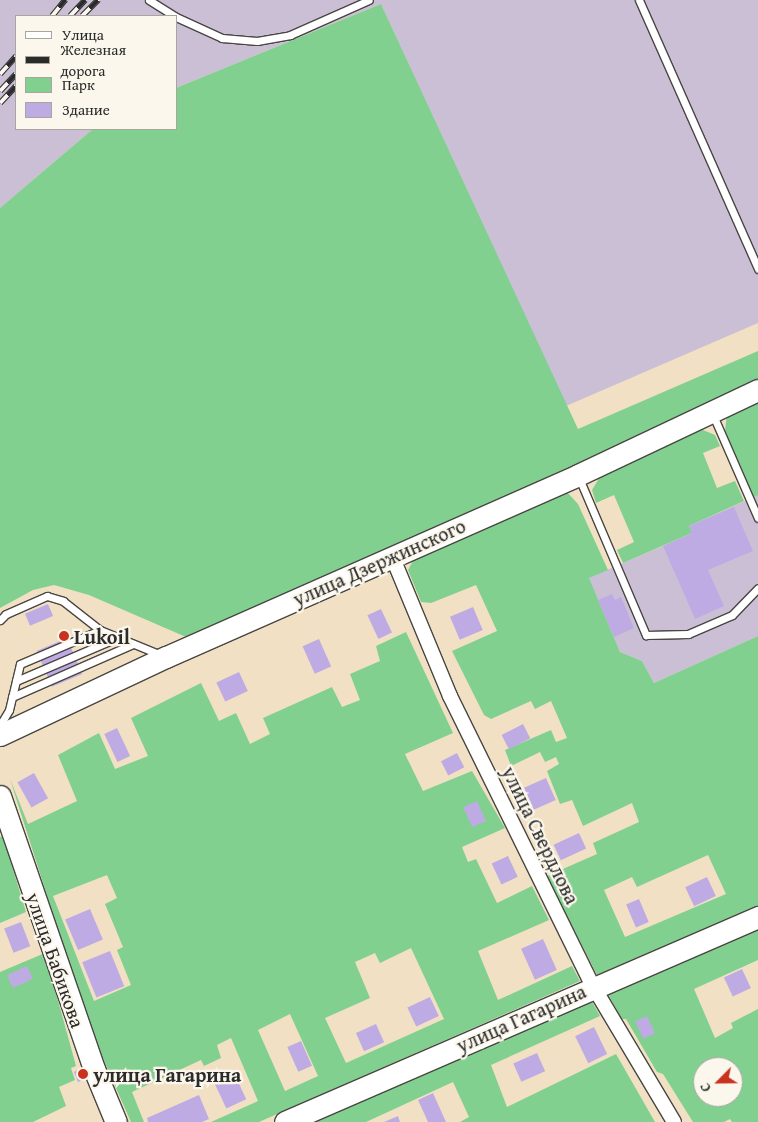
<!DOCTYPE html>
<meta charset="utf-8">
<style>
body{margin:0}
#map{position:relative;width:758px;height:1122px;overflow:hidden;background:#f1e0c3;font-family:"Gentium Book Plus",serif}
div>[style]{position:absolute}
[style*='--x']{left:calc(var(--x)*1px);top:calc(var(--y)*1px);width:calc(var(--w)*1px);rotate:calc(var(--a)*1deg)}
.industrial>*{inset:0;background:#cbbfd6}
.green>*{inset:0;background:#81d090}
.building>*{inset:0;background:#bfabe3;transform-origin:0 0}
.roads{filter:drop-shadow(1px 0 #494642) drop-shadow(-1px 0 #494642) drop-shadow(0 1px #494642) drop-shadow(0 -1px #494642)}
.service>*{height:7px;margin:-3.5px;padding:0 3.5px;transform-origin:3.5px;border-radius:3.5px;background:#fff}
.minor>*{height:14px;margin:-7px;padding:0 7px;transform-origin:7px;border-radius:7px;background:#fff}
.primary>*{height:21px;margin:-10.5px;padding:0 10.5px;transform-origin:10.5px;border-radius:10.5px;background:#fff}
.rail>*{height:5.5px;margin-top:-2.75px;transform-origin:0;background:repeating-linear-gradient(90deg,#fbf7ec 0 11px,#2b2b2b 0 22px);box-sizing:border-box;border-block:1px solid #2b2b2b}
.dots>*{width:14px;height:14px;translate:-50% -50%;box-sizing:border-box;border:2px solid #fbf7ec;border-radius:50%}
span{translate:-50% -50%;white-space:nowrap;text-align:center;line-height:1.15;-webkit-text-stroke:4.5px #fbf7ec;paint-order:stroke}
.street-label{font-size:20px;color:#2b2b2b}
.poi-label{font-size:20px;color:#2b2b2b;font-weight:700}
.left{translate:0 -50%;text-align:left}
.legend{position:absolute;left:15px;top:15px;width:162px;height:115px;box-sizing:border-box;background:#fbf7ec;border:1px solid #a8a59f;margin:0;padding:6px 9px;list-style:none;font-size:15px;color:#2b2b2b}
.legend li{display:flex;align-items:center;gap:10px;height:25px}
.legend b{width:25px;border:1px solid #a8a59f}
.north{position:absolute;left:693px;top:1057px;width:50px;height:50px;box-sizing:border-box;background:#fbf7ec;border:1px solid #a8a59f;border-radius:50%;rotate:247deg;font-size:14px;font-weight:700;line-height:20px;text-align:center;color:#2b2b2b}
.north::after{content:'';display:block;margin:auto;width:18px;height:22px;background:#c8321e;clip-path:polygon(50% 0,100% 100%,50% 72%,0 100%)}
</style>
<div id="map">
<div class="industrial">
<i style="clip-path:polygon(0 0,758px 0,758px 323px,566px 406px,381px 4px,176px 88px,176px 16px,16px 16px,16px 129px,93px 129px,0 208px)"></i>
<i style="clip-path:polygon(758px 495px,758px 636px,654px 683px,642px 661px,620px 652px,588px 578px,691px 534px,689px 526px)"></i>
</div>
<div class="green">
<i style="clip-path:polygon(381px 4px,578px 429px,758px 351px,758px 381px,574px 467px,186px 637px,89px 595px,54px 585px,33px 590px,0 608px,0 208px,93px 129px,176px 129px,176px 88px)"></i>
<i style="clip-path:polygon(758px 400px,758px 495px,754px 497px,725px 431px,727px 413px)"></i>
<i style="clip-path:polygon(696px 427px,715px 435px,720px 446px,703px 453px,717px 488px,735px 481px,744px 501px,689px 526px,692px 533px,623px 563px,617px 550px,634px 542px,614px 495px,596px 503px,592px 490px,604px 470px)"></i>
<i style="clip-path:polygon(evenodd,566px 491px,578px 504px,608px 570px,589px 578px,620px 652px,642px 661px,654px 683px,758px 636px,758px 907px,597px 975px,547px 876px,597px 854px,593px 843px,639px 822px,632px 803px,583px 826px,572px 800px,560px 804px,547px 771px,559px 764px,556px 757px,545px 762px,540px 752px,511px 766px,505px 750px,551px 730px,556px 742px,567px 738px,551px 701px,535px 709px,531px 701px,491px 719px,484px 715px,452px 651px,497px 631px,476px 585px,431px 603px,421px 602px,408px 570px,415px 557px,566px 491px,708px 855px,726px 894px,625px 937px,604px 890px,632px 877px,637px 887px,708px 855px)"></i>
<i style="clip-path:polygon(evenodd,406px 632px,453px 733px,405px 754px,423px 791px,472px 771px,505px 828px,462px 847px,468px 862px,476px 859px,497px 903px,532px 886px,549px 920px,478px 951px,498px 1000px,572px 966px,580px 981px,259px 1122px,211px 1122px,258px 1101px,231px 1038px,217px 1045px,221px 1058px,204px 1066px,201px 1060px,132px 1092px,144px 1122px,131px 1122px,88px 1025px,10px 779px,28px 824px,77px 801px,58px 755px,99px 733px,115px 769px,148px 756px,131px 718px,201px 683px,219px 721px,236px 713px,250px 744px,270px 734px,263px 718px,332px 687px,342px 707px,360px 700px,350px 674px,380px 661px,376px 646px,406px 632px,107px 875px,117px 898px,105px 904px,123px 947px,117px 950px,131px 985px,94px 1001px,53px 896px,107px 875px,406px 632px,411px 948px,444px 1019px,346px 1063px,325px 1018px,370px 998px,355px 962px,375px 953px,380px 963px,411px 948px,406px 632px,290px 1014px,318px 1076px,285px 1091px,258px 1030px,290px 1014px)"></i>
<i style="clip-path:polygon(3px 836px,26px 912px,0 923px,0 837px)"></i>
<i style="clip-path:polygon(evenodd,758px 926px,758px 960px,694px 989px,715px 1038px,733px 1028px,731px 1023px,758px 1009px,758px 1122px,732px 1122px,730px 1119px,724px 1122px,693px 1122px,663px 1074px,657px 1072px,626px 1019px,622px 1019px,606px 991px,758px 926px,703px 1067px,733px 1067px,733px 1097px,703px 1097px,703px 1067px)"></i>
<i style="clip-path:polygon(45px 953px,76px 1066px,71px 1068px,75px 1080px,59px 1087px,66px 1106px,33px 1122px,0 1122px,0 972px)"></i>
<i style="clip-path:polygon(590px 998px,600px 1016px,491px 1065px,507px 1107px,616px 1054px,655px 1122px,460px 1122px,469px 1117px,453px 1082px,366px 1122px,310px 1122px)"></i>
</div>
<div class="building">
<i style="clip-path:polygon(734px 507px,753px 551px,708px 570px,724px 606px,695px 619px,663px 546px,692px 533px,689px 526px)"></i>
<i style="clip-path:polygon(612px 594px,615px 600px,621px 597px,634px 628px,614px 637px,598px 600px)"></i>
<i style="left:48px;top:604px;width:13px;height:25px;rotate:67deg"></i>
<i style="left:473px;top:607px;width:25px;height:25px;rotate:67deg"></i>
<i style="left:381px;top:609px;width:26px;height:15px;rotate:65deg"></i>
<i style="left:67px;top:638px;width:39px;height:33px;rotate:67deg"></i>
<i style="left:319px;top:639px;width:30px;height:18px;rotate:66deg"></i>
<i style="left:239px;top:672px;width:21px;height:25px;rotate:65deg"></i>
<i style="left:523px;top:724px;width:16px;height:24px;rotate:63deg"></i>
<i style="left:117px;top:728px;width:31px;height:14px;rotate:65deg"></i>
<i style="left:457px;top:753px;width:16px;height:18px;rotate:63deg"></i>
<i style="left:34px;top:773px;width:29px;height:19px;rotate:61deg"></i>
<i style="left:546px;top:778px;width:24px;height:24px;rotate:66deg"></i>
<i style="left:477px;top:801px;width:22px;height:15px;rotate:66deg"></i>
<i style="left:579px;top:833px;width:17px;height:28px;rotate:65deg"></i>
<i style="left:508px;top:856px;width:23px;height:18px;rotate:65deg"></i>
<i style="left:707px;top:877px;width:21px;height:24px;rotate:65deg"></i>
<i style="left:639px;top:899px;width:25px;height:14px;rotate:67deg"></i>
<i style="left:90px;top:909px;width:33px;height:27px;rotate:67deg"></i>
<i style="left:21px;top:922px;width:26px;height:18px;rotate:69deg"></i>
<i style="left:543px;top:939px;width:34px;height:24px;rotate:66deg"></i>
<i style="left:110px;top:951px;width:38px;height:30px;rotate:68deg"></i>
<i style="left:27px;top:966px;width:14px;height:22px;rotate:65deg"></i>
<i style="left:742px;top:969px;width:21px;height:20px;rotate:65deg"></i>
<i style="left:430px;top:997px;width:21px;height:25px;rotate:65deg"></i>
<i style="left:647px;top:1016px;width:19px;height:13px;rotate:65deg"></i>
<i style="left:376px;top:1024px;width:20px;height:22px;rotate:66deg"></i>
<i style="left:594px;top:1027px;width:30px;height:21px;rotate:64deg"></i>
<i style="left:301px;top:1041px;width:27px;height:15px;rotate:66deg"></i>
<i style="left:537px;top:1053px;width:20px;height:26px;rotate:66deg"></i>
<i style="clip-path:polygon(79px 1069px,84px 1080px,78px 1082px,74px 1072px)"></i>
<i style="left:234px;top:1073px;width:29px;height:22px;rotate:65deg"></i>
<i style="clip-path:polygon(433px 1093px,446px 1122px,428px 1122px,418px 1100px)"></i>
<i style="clip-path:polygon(199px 1095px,209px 1119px,202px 1122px,148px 1122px,147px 1118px)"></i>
<i style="clip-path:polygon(398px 1116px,400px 1122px,384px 1122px)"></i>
</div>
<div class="roads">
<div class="service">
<i style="--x:149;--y:0;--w:31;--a:32"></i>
<i style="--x:639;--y:0;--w:294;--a:66.1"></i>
<i style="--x:176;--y:17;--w:51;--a:24.5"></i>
<i style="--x:222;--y:38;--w:35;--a:5"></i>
<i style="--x:257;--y:41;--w:34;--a:-10"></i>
<i style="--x:290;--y:35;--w:86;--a:-23.9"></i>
<i style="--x:713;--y:415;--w:112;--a:66.4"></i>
<i style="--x:579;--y:478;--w:171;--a:66.9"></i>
<i style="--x:646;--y:635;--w:42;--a:-1.4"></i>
<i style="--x:688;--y:634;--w:48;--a:-23.4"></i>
<i style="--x:732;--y:615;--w:37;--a:-46"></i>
<i style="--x:0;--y:620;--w:8;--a:-45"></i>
<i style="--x:6;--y:614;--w:45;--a:-23.7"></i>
<i style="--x:47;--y:596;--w:17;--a:17"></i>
<i style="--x:63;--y:601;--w:47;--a:38.1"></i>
<i style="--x:100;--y:630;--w:66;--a:22.3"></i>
<i style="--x:16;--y:681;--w:110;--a:-23.1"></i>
<i style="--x:12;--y:697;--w:132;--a:-23.7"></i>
<i style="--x:0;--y:725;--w:17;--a:-59"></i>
<i style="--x:9;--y:710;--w:47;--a:-76.6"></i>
<i style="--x:20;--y:664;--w:87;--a:-23"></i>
</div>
<div class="minor">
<i style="--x:392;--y:556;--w:152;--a:67.5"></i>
<i style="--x:450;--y:696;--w:323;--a:63.8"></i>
<i style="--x:593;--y:986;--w:158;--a:59.2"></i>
</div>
<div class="primary">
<i style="--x:0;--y:735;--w:183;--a:-25.2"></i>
<i style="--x:166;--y:657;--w:450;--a:-23.8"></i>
<i style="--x:578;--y:475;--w:199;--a:-25.3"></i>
<i style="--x:0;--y:796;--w:289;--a:71"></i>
<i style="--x:94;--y:1069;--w:57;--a:67.5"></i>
<i style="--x:285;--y:1122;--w:516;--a:-23.43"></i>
</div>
</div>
<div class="rail">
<i style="--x:52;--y:16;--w:21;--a:-51"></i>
<i style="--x:70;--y:16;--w:22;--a:-47"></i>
<i style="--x:82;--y:16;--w:23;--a:-45"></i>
<i style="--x:0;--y:74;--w:24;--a:-48"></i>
<i style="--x:0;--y:91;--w:23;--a:-47"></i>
<i style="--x:0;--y:103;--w:23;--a:-47"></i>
</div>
<div class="dots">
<i style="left:64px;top:636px;background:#c8321e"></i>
<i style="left:83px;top:1074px;background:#c8321e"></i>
</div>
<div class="street-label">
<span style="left:379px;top:562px;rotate:-24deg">улица Дзержинского</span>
<span style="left:541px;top:835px;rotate:64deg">улица Свердлова</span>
<span style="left:56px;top:960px;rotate:71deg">улица Бабикова</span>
<span style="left:521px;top:1018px;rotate:-24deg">улица Гагарина</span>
</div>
<div class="poi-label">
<span class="left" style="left:74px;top:636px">Lukoil</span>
<span class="left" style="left:93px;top:1074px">улица Гагарина</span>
</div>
<ul class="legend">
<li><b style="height:6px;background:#fff"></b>Улица</li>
<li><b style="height:6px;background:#2b2b2b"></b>Железная дорога</li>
<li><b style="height:14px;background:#81d090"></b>Парк</li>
<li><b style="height:14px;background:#bfabe3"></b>Здание</li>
</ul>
<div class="north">С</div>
</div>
